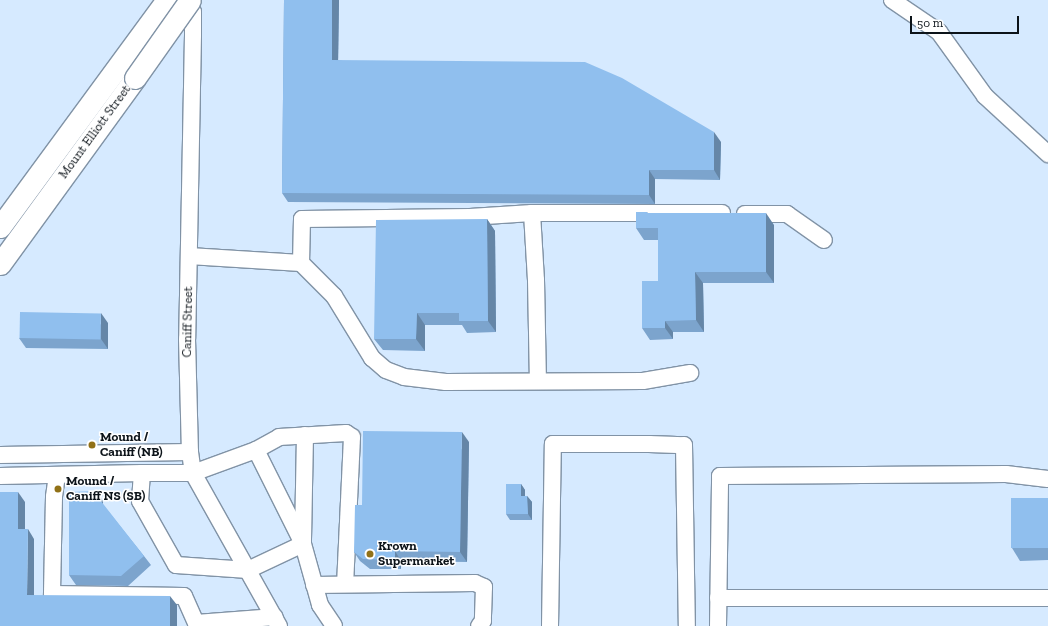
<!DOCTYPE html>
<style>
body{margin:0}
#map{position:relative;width:1048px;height:626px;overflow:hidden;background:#d6eaff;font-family:"Zilla Slab",serif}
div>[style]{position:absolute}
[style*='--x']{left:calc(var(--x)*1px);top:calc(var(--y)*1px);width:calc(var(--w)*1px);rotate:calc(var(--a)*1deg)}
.roads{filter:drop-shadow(1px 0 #8193a6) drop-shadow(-1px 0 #8193a6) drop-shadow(0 1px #8193a6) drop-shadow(0 -1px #8193a6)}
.minor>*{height:16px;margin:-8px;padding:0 8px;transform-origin:8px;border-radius:8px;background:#fff}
.major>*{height:21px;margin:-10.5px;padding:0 10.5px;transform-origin:10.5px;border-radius:10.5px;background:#fff}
.bridges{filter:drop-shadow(1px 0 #8193a6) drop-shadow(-1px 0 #8193a6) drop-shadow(0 1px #8193a6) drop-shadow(0 -1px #8193a6)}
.major-bridge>*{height:21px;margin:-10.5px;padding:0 10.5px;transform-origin:10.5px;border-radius:10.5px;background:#fff}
.wall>*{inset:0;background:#7ca4cd}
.shaded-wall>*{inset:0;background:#6586a7}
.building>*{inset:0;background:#90bfee;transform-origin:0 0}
.dots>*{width:11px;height:11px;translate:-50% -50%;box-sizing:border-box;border:2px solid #fff;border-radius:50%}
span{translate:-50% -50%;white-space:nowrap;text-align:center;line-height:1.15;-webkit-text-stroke:3px #fff;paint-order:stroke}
.street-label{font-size:13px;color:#0c1319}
.poi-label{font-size:13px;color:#0c1319;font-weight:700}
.left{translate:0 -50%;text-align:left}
.scale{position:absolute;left:910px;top:16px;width:109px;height:18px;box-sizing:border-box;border:2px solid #0c1319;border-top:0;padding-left:5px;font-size:12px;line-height:14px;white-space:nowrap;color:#0c1319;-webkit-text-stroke:3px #fff;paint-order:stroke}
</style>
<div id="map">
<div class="roads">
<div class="minor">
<i style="--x:182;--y:0;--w:16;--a:47"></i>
<i style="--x:193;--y:12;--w:23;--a:90"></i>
<i style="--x:193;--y:35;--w:304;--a:91.1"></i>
<i style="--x:187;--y:339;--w:113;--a:88.5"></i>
<i style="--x:190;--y:452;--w:21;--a:82"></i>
<i style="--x:193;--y:473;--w:176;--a:60.7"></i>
<i style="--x:892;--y:0;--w:57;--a:34.2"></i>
<i style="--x:939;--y:32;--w:79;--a:54.3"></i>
<i style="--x:985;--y:96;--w:86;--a:42.6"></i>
<i style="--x:532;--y:213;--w:67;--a:86.6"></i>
<i style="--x:536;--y:280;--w:101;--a:88.9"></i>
<i style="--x:745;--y:214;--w:42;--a:0"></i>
<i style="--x:787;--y:214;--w:45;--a:35.1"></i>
<i style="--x:189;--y:256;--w:112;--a:3.6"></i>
<i style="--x:301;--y:263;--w:44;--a:-88.7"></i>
<i style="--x:302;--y:219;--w:168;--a:-0.7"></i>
<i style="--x:470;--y:217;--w:62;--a:-3.7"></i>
<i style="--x:532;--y:213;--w:190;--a:0"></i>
<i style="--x:301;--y:263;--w:47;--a:45"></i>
<i style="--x:334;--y:296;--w:73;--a:58.5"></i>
<i style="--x:372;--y:358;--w:18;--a:41"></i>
<i style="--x:386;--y:370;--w:19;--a:21"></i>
<i style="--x:404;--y:377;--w:42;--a:6.8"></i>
<i style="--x:446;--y:382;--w:197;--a:-0.3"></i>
<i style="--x:643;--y:381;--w:48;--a:-9.7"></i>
<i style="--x:305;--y:435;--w:109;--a:91.1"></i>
<i style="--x:303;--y:544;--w:63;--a:74.4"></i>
<i style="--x:320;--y:605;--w:25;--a:56"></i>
<i style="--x:256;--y:450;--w:26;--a:-29"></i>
<i style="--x:279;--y:437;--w:67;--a:-3.4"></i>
<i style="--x:346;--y:433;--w:7;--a:34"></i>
<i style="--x:352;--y:437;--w:147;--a:92.7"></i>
<i style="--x:0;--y:455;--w:190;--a:-0.9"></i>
<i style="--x:57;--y:475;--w:22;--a:98"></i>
<i style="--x:54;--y:497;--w:97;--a:91.2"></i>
<i style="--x:52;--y:594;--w:132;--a:0.9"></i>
<i style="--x:184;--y:596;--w:30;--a:66"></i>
<i style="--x:196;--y:623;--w:79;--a:-4.3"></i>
<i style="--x:0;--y:476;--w:142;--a:-1.2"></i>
<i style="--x:142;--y:473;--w:51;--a:0"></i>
<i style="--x:193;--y:473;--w:67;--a:-20.1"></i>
<i style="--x:256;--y:450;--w:105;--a:63.4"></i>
<i style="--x:303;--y:544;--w:61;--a:154.7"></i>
<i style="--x:248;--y:570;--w:72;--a:-176"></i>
<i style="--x:176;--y:565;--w:73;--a:-119.4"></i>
<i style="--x:140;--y:501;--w:28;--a:-86"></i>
<i style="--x:314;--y:585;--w:161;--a:-0.7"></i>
<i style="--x:475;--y:583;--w:10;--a:24"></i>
<i style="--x:484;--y:587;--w:34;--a:92"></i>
<i style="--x:483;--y:621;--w:6;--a:129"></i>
<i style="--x:718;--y:598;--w:330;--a:0"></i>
<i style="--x:550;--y:626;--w:182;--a:-89.1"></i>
<i style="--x:553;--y:444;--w:96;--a:0"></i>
<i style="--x:649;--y:444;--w:35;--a:2"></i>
<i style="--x:684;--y:445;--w:181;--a:89.1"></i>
<i style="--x:718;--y:626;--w:150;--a:-89.2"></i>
<i style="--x:720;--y:476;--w:286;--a:-0.4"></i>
<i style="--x:1006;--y:474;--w:42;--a:6.8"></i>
</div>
<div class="major">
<i style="--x:0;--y:227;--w:282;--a:-53.7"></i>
<i style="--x:0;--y:264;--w:230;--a:-54"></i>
</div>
</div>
<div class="bridges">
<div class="major-bridge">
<i style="--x:135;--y:78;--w:95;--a:-54.8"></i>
</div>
</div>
<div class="wall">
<i style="clip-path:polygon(284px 0,339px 0,338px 60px,721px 142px,720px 180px,655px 179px,655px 204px,288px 202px,282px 193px)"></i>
<i style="clip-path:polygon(647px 212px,648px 213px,774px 225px,774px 283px,703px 283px,704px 332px,673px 332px,673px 339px,650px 340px,642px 328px,658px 281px,658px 240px,644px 240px,636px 228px)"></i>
<i style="clip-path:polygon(487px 219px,495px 231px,496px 332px,467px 333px,462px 325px,425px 325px,425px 351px,383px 350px,374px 339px)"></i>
<i style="clip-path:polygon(108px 323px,108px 349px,26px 348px,19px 338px)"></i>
<i style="clip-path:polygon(469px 442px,467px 562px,401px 561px,401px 569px,370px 569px,360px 561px,354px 552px)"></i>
<i style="clip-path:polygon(521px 484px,525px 490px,525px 496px,527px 496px,532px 502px,532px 520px,510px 520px,506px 514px)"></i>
<i style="clip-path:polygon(97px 491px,103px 501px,103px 505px,144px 556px,151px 565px,128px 586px,76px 585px,69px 575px)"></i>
<i style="clip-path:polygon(1048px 498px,1048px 560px,1020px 561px,1012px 548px)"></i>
</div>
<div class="shaded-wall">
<i style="clip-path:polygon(332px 0,339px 0,338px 69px,332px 60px)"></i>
<i style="clip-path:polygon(714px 132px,721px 142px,720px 180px,714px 170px)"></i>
<i style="clip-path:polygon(649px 170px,655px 179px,655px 204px,649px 195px)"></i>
<i style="clip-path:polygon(766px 213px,774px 225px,774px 283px,766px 272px)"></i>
<i style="clip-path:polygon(487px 219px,495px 231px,496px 332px,488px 321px)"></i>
<i style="clip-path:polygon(695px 272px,703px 283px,704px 332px,696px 320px)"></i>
<i style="clip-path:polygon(101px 313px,108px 323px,108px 349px,101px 339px)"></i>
<i style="clip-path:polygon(417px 313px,425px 325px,425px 351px,416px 339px)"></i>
<i style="clip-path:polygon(665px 321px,673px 332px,673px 339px,665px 328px)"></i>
<i style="clip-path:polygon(462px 432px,469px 442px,467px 562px,460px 552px)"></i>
<i style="clip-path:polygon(521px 484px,525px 490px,525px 503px,521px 496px)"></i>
<i style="clip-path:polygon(97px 491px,103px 501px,103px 506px,97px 496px)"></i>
<i style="clip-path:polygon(18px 492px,25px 502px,25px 539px,18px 529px)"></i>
<i style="clip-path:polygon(527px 496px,532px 502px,532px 520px,528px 514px)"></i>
<i style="clip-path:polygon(28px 529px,34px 539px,34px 604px,27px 595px)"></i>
<i style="clip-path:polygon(395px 551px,401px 561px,401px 569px,395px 560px)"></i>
<i style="clip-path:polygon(170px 596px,177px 605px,177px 626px,170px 626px)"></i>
</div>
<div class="building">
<i style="clip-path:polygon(284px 0,332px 0,332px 60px,585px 62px,622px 78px,714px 132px,714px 170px,649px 170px,649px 195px,282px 193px)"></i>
<i style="clip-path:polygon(636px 212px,647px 212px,647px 213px,766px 213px,766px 272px,695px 272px,696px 320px,665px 321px,665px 328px,642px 328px,642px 281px,658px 281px,658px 228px,636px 228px)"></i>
<i style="clip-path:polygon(487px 219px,488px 321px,459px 321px,459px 313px,417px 313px,416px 339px,374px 339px,376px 220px)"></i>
<i style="left:20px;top:312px;width:81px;height:26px;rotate:1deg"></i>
<i style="clip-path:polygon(363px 431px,462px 432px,460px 552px,395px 551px,395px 560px,363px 559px,354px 552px,355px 505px,362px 505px)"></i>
<i style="clip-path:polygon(506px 484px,521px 484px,521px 496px,527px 496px,528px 514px,506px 514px)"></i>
<i style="clip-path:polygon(97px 491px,97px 496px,144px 556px,121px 576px,69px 575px,69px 492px)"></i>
<i style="clip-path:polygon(0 492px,18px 492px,18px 529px,28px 529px,27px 595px,170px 596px,170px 626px,0 626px)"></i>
<i style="left:1011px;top:498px;width:37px;height:50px"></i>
</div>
<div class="dots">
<i style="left:92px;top:445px;background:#917117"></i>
<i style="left:58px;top:489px;background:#917117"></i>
<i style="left:370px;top:554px;background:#917117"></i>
</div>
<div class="street-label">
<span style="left:95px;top:132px;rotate:-54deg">Mount Elliott Street</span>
<span style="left:188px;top:322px;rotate:-89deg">Caniff Street</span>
</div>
<div class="poi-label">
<span class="left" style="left:100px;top:445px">Mound /<br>Caniff (NB)</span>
<span class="left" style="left:66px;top:489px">Mound /<br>Caniff NS (SB)</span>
<span class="left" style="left:378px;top:554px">Krown<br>Supermarket</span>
</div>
<div class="scale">50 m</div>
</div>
